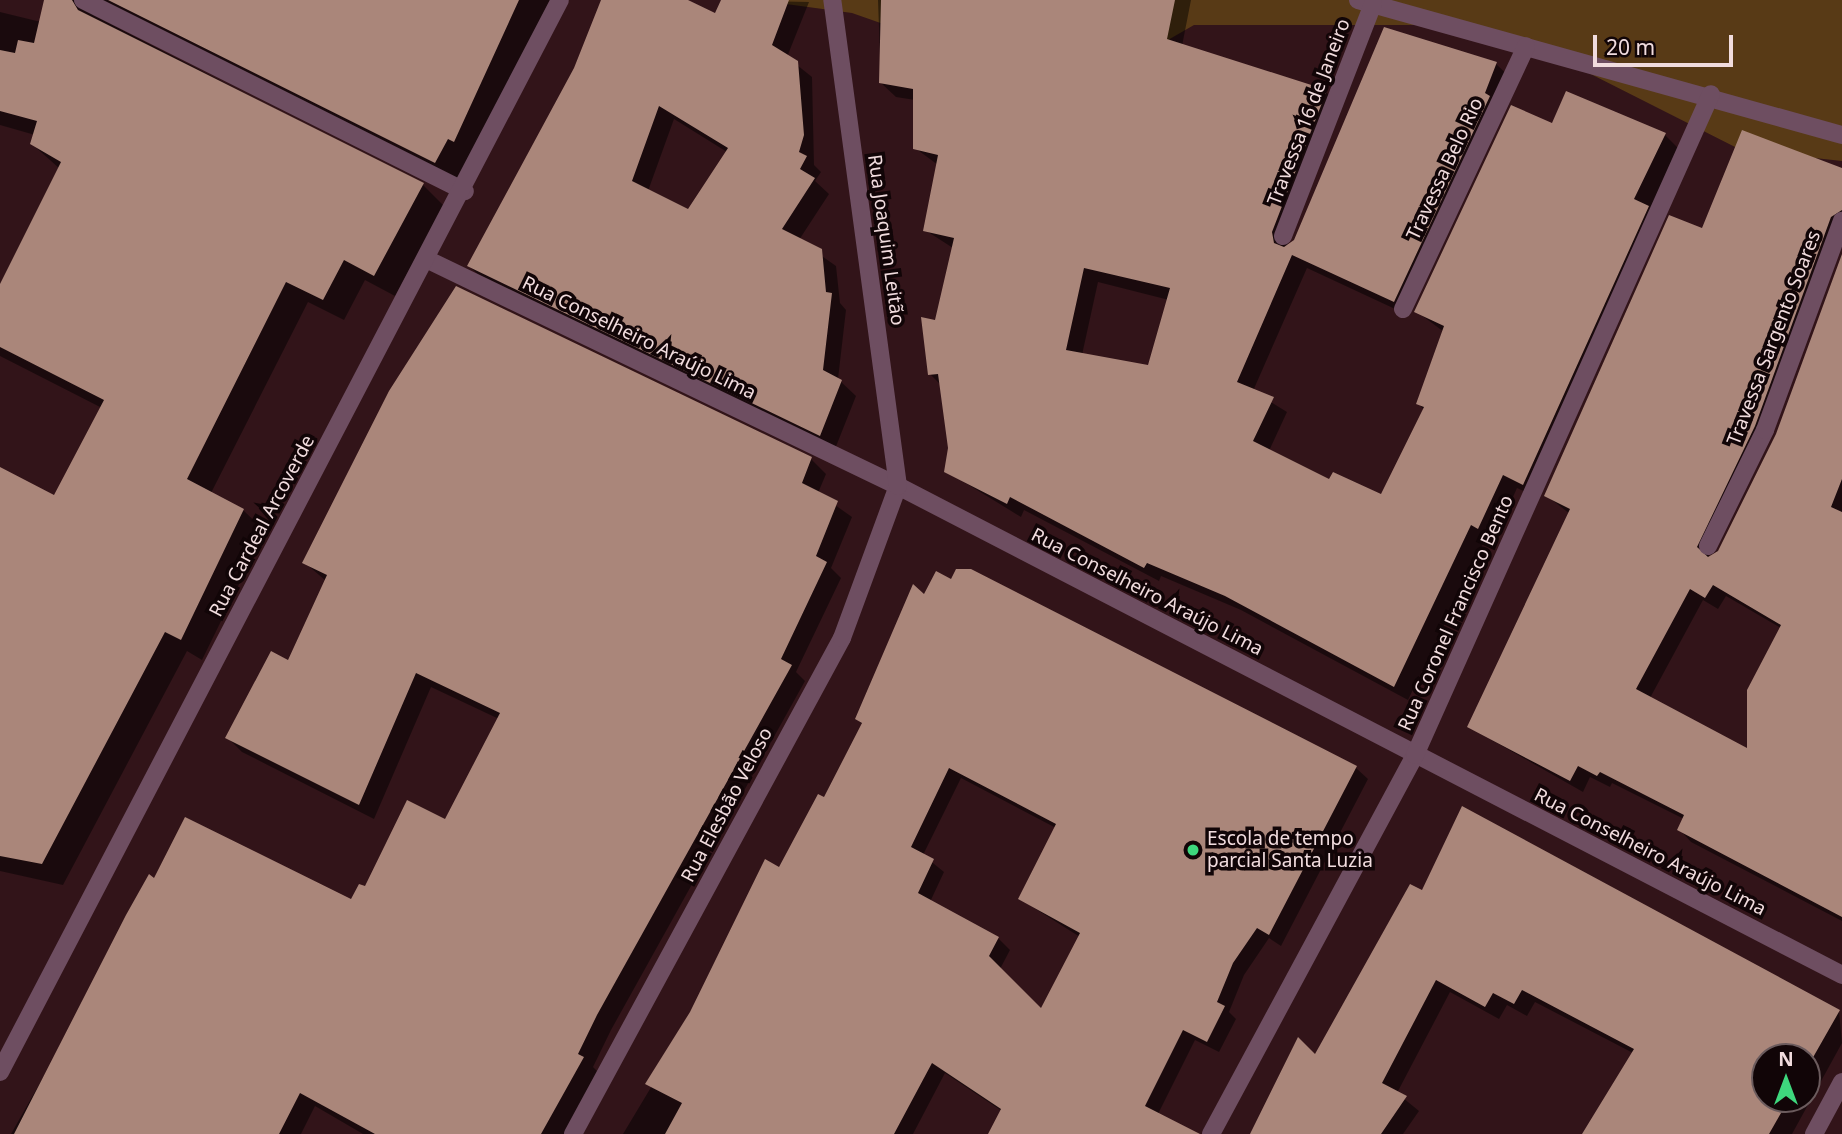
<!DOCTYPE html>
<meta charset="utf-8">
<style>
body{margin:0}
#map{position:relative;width:1842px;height:1134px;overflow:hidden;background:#321419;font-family:"Noto Sans",sans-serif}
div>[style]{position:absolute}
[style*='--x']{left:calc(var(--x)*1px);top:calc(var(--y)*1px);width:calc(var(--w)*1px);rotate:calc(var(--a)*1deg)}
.green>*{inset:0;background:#583a16}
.shadow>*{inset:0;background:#0007}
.building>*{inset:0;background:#aa867a}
.minor>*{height:18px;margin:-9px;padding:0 9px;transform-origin:9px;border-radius:9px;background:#6e4e61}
.dots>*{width:19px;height:19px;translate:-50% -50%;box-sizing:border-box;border:4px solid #110507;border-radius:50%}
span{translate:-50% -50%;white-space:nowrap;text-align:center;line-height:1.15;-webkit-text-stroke:7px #110507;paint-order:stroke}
.street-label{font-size:19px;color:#f1dcde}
.poi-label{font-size:19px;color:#f1dcde}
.left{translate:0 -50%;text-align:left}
.north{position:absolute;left:1751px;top:1043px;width:70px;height:70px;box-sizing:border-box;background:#110507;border:2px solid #6b5b5d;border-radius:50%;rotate:0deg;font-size:19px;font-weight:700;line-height:28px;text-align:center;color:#f1dcde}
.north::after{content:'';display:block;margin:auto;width:24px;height:32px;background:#3ed77d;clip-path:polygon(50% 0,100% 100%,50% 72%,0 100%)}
.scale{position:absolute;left:1593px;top:35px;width:140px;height:32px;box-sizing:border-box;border:4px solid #f1dcde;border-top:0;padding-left:9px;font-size:21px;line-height:24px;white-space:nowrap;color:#f1dcde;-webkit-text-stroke:5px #110507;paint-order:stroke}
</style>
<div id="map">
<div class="green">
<i style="clip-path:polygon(756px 0,1842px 0,1842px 161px,1741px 150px,1559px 58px,1427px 25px,1194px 25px,1135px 59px,986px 60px,852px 13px)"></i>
</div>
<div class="shadow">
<i style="clip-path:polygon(46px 0,550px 0,457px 183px,110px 10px,93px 15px,423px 185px,444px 206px,395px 296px,365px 280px,344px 320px,308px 302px,211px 493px,243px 510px,265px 531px,202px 660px,187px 651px,63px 885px,0 871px,0 469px,54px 498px,102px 408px,0 356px,0 288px,60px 169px,32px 144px,35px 135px,0 125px,0 12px,41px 22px)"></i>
<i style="clip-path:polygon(evenodd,618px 0,684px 0,716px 15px,722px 0,809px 2px,787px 57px,812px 77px,814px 165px,821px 172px,815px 181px,829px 194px,799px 240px,836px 266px,840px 303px,846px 310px,838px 379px,856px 396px,835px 449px,484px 280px,469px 266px,618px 0,674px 119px,727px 152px,689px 212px,648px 191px,674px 119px)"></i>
<i style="clip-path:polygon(evenodd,878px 0,1191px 0,1182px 46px,1326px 92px,1341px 106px,1286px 248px,1295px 241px,1385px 29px,1496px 64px,1511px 78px,1408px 315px,1307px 268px,1253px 391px,1287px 412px,1269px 451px,1330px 481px,1382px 496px,1424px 410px,1418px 403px,1444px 332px,1416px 311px,1553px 126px,1665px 135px,1679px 149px,1538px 498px,1517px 488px,1493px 542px,1486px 538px,1408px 700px,1241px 610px,1161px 576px,1159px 581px,1024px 510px,1021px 517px,946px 471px,950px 448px,942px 386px,930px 374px,953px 248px,925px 230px,938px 165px,915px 148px,915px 100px,896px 97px,881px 83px,878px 0,1098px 282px,1169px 300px,1149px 367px,1082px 355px,1098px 282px)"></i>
<i style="clip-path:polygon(evenodd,1842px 170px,1842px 232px,1766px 438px,1708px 557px,1719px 552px,1777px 436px,1842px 259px,1842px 921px,1691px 842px,1679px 829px,1684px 819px,1612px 783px,1610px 787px,1590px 777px,1583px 792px,1469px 727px,1570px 514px,1546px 495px,1703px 231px,1842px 170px,1726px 596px,1781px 628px,1749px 751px,1650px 698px,1703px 600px,1718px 609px,1726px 596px)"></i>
<i style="clip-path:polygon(811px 459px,826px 474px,818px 493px,852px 517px,831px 568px,841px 578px,796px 672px,805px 681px,611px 1030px,593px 1067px,600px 1074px,565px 1134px,363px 1134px,315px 1106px,301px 1134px,11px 1134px,155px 880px,352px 902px,446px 822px,499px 719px,431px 687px,374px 819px,242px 752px,227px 737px,289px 662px,326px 581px,304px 562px)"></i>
<i style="clip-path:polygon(evenodd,924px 597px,1356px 768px,1368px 779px,1281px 946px,1269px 938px,1244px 975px,1229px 1012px,1236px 1019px,1219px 1052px,1195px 1040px,1157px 1116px,1158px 1134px,990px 1134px,1002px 1111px,945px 1073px,913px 1134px,623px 1134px,824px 799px,863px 725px,857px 719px,924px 597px,961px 778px,1056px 828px,1020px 899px,1080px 937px,1041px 1010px,1000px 969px,1010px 950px,998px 938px,930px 902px,944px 872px,923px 855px,961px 778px)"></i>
<i style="clip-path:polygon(evenodd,1422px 892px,1839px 1011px,1842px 1043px,1792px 1134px,1589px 1134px,1633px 1053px,1535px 1002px,1527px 1016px,1507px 1005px,1499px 1019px,1450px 992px,1397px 1093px,1419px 1111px,1403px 1134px,1253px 1134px,1316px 1057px,1422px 892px,1765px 1057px,1807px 1057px,1807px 1099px,1765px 1099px,1765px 1057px)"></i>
</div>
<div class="building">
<i style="clip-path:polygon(44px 0,72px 0,78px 10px,424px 183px,374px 276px,344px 260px,323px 300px,286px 282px,187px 479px,244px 509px,181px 640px,165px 632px,42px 864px,0 856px,0 467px,54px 495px,104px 400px,0 347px,0 284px,61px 162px,30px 144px,37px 121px,0 111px,0 50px,15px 53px,18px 40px,34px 43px)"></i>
<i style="clip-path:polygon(108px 0,519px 0,454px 142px,448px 139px,435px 163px)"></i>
<i style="clip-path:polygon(evenodd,601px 0,688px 0,715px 13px,721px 0,789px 0,772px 45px,798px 61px,804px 135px,799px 152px,807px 156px,800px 169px,815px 178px,782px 229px,822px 249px,826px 292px,832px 293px,823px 370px,842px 380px,820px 436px,467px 266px,574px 68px,601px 0,659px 106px,728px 148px,688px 209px,632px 181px,659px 106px)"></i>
<i style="clip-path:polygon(evenodd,881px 0,1175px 0,1167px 39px,1327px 90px,1272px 232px,1274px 243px,1284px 247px,1294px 240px,1384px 27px,1497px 62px,1485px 93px,1490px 96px,1394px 302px,1292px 255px,1237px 382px,1274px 397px,1253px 441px,1329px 479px,1333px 472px,1381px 494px,1424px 407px,1416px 404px,1444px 326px,1414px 312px,1511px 105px,1552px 123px,1566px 91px,1666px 133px,1634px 199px,1649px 206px,1523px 485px,1503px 475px,1478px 529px,1471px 525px,1394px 687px,1225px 596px,1147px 563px,1144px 568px,1010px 497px,1007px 504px,944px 472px,948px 448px,938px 374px,928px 375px,921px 317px,935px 320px,954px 238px,923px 231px,938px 155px,913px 149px,913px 89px,879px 83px,881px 0,1084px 268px,1170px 288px,1148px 365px,1066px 350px,1084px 268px)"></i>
<i style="clip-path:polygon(evenodd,1742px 130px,1842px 168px,1842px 210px,1831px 217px,1755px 426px,1697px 547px,1708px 557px,1718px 551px,1776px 434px,1842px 254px,1842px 479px,1831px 507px,1842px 512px,1842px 917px,1677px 830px,1684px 815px,1600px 772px,1597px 776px,1578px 766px,1570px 781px,1467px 727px,1570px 509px,1544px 496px,1669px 215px,1702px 228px,1742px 130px,1713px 585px,1781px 625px,1747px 690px,1747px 748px,1636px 689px,1690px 589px,1705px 598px,1713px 585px)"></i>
<i style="clip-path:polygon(456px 286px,812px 457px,802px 483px,838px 501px,816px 556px,827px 562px,781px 659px,792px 665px,597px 1015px,578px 1054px,584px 1057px,541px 1134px,375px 1134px,300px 1093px,279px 1134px,14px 1134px,126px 915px,149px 874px,154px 878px,185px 817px,351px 899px,359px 884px,365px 886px,407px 800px,445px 819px,500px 713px,416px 673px,359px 805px,225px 738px,271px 651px,288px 660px,327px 575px,302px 563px,389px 391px)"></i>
<i style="clip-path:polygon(evenodd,956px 569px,971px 569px,1357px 766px,1269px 935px,1257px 928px,1233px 963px,1217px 1002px,1225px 1006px,1207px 1042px,1183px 1030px,1145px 1106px,1200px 1134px,988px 1134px,1001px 1109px,932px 1063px,894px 1134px,665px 1134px,682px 1103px,645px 1084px,690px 1012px,765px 859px,779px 867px,818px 794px,824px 797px,862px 723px,855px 719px,913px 584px,924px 594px,936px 571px,951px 579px,956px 569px,949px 768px,1056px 824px,1018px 899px,1080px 933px,1041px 1008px,989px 956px,999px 937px,918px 893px,934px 859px,911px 847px,949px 768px)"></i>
<i style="clip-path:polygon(1462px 806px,1840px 1010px,1807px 1068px,1807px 1057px,1765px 1057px,1765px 1099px,1789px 1099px,1769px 1134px,1582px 1134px,1634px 1049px,1522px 990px,1514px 1004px,1493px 993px,1485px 1007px,1436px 980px,1382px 1083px,1407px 1096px,1381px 1134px,1250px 1134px,1298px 1037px,1315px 1054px,1410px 884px,1422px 890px)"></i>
</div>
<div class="minor">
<i style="--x:83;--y:0;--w:427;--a:26.6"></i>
<i style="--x:1358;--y:0;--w:502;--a:15.59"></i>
<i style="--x:1283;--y:236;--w:249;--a:-68.8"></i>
<i style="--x:426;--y:259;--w:524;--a:25.68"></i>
<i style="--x:898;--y:486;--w:1063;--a:27.38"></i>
<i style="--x:1403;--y:309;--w:290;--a:-64.9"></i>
<i style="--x:1708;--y:546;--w:129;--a:-63.8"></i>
<i style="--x:1765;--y:430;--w:223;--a:-69.8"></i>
<i style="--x:0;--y:1072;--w:1209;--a:-62.42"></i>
<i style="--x:573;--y:1134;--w:564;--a:-61.53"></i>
<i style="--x:842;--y:638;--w:162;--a:-69.8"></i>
<i style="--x:898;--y:486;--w:490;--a:-97.7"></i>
<i style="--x:1211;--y:1134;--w:430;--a:-61.7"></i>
<i style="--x:1415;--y:755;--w:724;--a:-65.88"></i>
<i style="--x:1814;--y:1134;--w:59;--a:-61.7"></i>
</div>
<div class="dots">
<i style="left:1193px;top:850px;background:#3ed77d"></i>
</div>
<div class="street-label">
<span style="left:1309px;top:112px;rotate:-69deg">Travessa 16 de Janeiro</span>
<span style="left:1445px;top:169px;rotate:-65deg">Travessa Belo Rio</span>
<span style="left:886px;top:240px;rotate:82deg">Rua Joaquim Leitão</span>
<span style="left:639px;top:338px;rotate:26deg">Rua Conselheiro Araújo Lima</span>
<span style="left:1774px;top:338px;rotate:-69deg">Travessa Sargento Soares</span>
<span style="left:262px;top:526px;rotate:-62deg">Rua Cardeal Arcoverde</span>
<span style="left:1147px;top:592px;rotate:27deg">Rua Conselheiro Araújo Lima</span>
<span style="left:1456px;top:613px;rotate:-66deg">Rua Coronel Francisco Bento</span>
<span style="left:727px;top:805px;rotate:-62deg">Rua Elesbão Veloso</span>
<span style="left:1650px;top:852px;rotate:27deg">Rua Conselheiro Araújo Lima</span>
</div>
<div class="poi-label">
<span class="left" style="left:1207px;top:850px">Escola de tempo<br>parcial Santa Luzia</span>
</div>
<div class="north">N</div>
<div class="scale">20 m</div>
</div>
